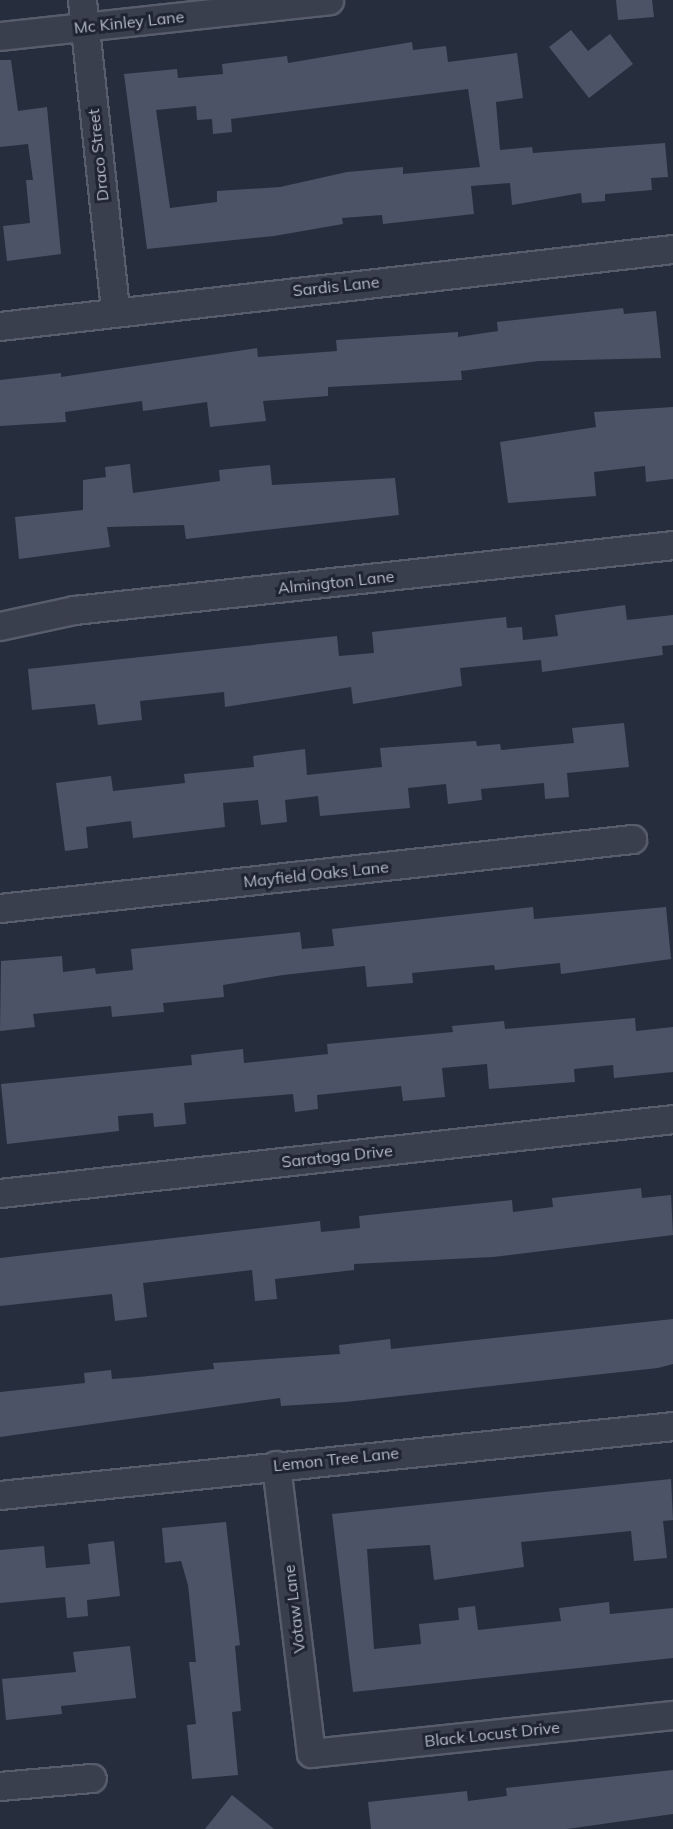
<!DOCTYPE html>
<style>
body{margin:0}
#map{position:relative;width:673px;height:1829px;overflow:hidden;background:#262d3d;font-family:Mulish,sans-serif}
div>[style]{position:absolute}
[style*='--x']{left:calc(var(--x)*1px);top:calc(var(--y)*1px);width:calc(var(--w)*1px);rotate:calc(var(--a)*1deg)}
.building>*{inset:0;background:#4c5366}
.roads{filter:drop-shadow(2px 0 #585d6b) drop-shadow(-2px 0 #585d6b) drop-shadow(0 2px #585d6b) drop-shadow(0 -2px #585d6b)}
.minor>*{height:27px;margin:-13.5px;padding:0 13.5px;transform-origin:13.5px;border-radius:13.5px;background:#3a3f4d}
span{translate:-50% -50%;white-space:nowrap;text-align:center;line-height:1.15;-webkit-text-stroke:6px #1f2432;paint-order:stroke}
.street-label{font-size:16px;color:#b6bbc8}
</style>
<div id="map">
<div class="building">
<i style="clip-path:polygon(616px 0,652px 0,654px 17px,618px 20px)"></i>
<i style="clip-path:polygon(571px 30px,588px 51px,610px 34px,633px 64px,589px 98px,549px 47px)"></i>
<i style="clip-path:polygon(evenodd,412px 42px,413px 50px,446px 46px,448px 62px,517px 53px,523px 98px,496px 102px,500px 150px,532px 147px,533px 153px,665px 143px,668px 177px,651px 178px,652px 190px,605px 194px,605px 201px,582px 203px,581px 193px,512px 205px,510px 183px,471px 186px,474px 214px,383px 224px,382px 215px,342px 218px,343px 224px,274px 236px,147px 249px,124px 74px,177px 69px,178px 78px,223px 74px,222px 64px,287px 56px,288px 63px,412px 42px,468px 89px,480px 167px,403px 174px,403px 167px,347px 172px,280px 187px,217px 191px,217px 202px,170px 208px,156px 110px,196px 106px,197px 120px,212px 119px,213px 134px,232px 132px,231px 119px,468px 89px)"></i>
<i style="clip-path:polygon(0 60px,11px 60px,18px 111px,47px 107px,61px 254px,7px 261px,3px 226px,30px 223px,26px 180px,33px 180px,28px 144px,0 147px)"></i>
<i style="clip-path:polygon(623px 308px,624px 314px,656px 311px,661px 358px,539px 361px,461px 371px,462px 380px,328px 387px,328px 396px,263px 401px,266px 421px,210px 427px,207px 402px,143px 411px,142px 401px,65px 412px,66px 422px,0 426px,0 380px,61px 373px,61px 377px,257px 348px,258px 357px,337px 351px,336px 340px,458px 332px,458px 337px,498px 331px,497px 322px)"></i>
<i style="clip-path:polygon(673px 407px,673px 479px,646px 482px,645px 466px,594px 472px,596px 496px,508px 503px,500px 442px,596px 427px,594px 412px)"></i>
<i style="clip-path:polygon(130px 464px,133px 493px,220px 481px,219px 470px,270px 465px,272px 485px,395px 478px,399px 515px,186px 539px,184px 525px,107px 527px,110px 547px,19px 559px,15px 517px,83px 510px,83px 480px,106px 477px,105px 467px)"></i>
<i style="clip-path:polygon(625px 605px,627px 620px,673px 615px,673px 645px,662px 646px,663px 655px,542px 672px,541px 660px,460px 668px,462px 686px,353px 704px,351px 687px,225px 707px,224px 692px,140px 701px,142px 720px,98px 725px,95px 704px,32px 710px,28px 669px,337px 636px,339px 656px,374px 653px,372px 632px,506px 617px,507px 628px,522px 627px,523px 640px,558px 636px,555px 615px)"></i>
<i style="clip-path:polygon(624px 723px,629px 767px,567px 773px,569px 797px,545px 799px,544px 783px,481px 789px,482px 800px,448px 804px,446px 784px,408px 788px,410px 808px,386px 810px,320px 816px,318px 796px,285px 800px,287px 822px,261px 825px,258px 800px,223px 803px,225px 827px,133px 838px,131px 821px,86px 827px,88px 848px,65px 851px,56px 783px,111px 776px,113px 791px,185px 783px,184px 774px,254px 767px,253px 756px,305px 749px,307px 775px,382px 767px,380px 748px,476px 741px,477px 746px,500px 744px,501px 750px,574px 743px,572px 728px)"></i>
<i style="clip-path:polygon(533px 907px,534px 919px,666px 907px,671px 959px,561px 974px,560px 963px,495px 970px,494px 965px,412px 973px,413px 983px,367px 987px,365px 966px,283px 975px,223px 985px,224px 997px,163px 1003px,164px 1012px,112px 1017px,111px 1006px,33px 1014px,35px 1027px,0 1031px,1px 961px,62px 956px,63px 972px,95px 968px,96px 974px,133px 970px,131px 949px,300px 932px,302px 949px,334px 946px,332px 929px)"></i>
<i style="clip-path:polygon(635px 1018px,636px 1031px,673px 1027px,673px 1072px,614px 1078px,613px 1065px,574px 1069px,575px 1082px,489px 1089px,487px 1064px,442px 1068px,445px 1097px,403px 1101px,401px 1086px,317px 1095px,318px 1109px,295px 1112px,293px 1094px,184px 1103px,186px 1124px,154px 1127px,153px 1113px,118px 1116px,119px 1131px,7px 1144px,1px 1084px,192px 1065px,191px 1055px,243px 1049px,244px 1063px,328px 1054px,327px 1044px,453px 1032px,452px 1026px,504px 1021px,505px 1029px)"></i>
<i style="clip-path:polygon(641px 1188px,642px 1198px,671px 1195px,673px 1235px,493px 1257px,354px 1264px,354px 1270px,275px 1279px,277px 1299px,255px 1301px,252px 1270px,143px 1283px,147px 1317px,115px 1321px,112px 1294px,0 1306px,0 1258px,320px 1221px,321px 1232px,360px 1228px,359px 1216px,512px 1200px,513px 1212px,553px 1207px,552px 1198px)"></i>
<i style="clip-path:polygon(673px 1319px,673px 1364px,658px 1368px,345px 1402px,281px 1406px,280px 1398px,0 1437px,0 1392px,85px 1383px,84px 1373px,111px 1370px,112px 1379px,139px 1377px,214px 1369px,213px 1363px,340px 1354px,339px 1345px,390px 1339px,391px 1349px)"></i>
<i style="clip-path:polygon(671px 1479px,673px 1520px,663px 1521px,667px 1558px,634px 1561px,631px 1531px,521px 1542px,524px 1567px,434px 1580px,430px 1545px,367px 1549px,374px 1649px,421px 1644px,419px 1624px,459px 1620px,458px 1608px,475px 1606px,478px 1630px,561px 1621px,559px 1608px,609px 1602px,610px 1614px,673px 1608px,673px 1658px,353px 1692px,332px 1514px)"></i>
<i style="clip-path:polygon(226px 1522px,240px 1645px,235px 1646px,241px 1711px,232px 1712px,238px 1775px,192px 1779px,187px 1725px,196px 1724px,189px 1662px,196px 1662px,188px 1585px,181px 1561px,165px 1563px,162px 1528px)"></i>
<i style="clip-path:polygon(114px 1541px,120px 1596px,87px 1600px,88px 1616px,67px 1618px,65px 1597px,0 1603px,0 1550px,44px 1546px,46px 1568px,90px 1564px,88px 1544px)"></i>
<i style="clip-path:polygon(130px 1646px,136px 1698px,61px 1706px,62px 1714px,6px 1720px,2px 1679px,76px 1672px,73px 1652px)"></i>
<i style="clip-path:polygon(673px 1770px,673px 1814px,567px 1829px,371px 1829px,368px 1802px,467px 1791px,468px 1801px,507px 1796px,506px 1788px)"></i>
<i style="clip-path:polygon(232px 1795px,274px 1829px,205px 1829px)"></i>
</div>
<div class="roads">
<div class="minor">
<i style="--x:82;--y:0;--w:313;--a:83.9"></i>
<i style="--x:0;--y:36;--w:331;--a:-6.2"></i>
<i style="--x:0;--y:326;--w:677;--a:-6.53"></i>
<i style="--x:0;--y:626;--w:76;--a:-12.2"></i>
<i style="--x:74;--y:610;--w:603;--a:-6.19"></i>
<i style="--x:0;--y:908;--w:636;--a:-6.23"></i>
<i style="--x:0;--y:1193;--w:677;--a:-6.27"></i>
<i style="--x:276;--y:1465;--w:290;--a:83.1"></i>
<i style="--x:311;--y:1753;--w:364;--a:-6"></i>
<i style="--x:0;--y:1495;--w:677;--a:-5.85"></i>
<i style="--x:0;--y:1786;--w:92;--a:-5"></i>
</div>
</div>
<div class="street-label">
<span style="left:129px;top:22px;rotate:-6deg">Mc Kinley Lane</span>
<span style="left:98px;top:155px;rotate:-96deg">Draco Street</span>
<span style="left:336px;top:286px;rotate:-6deg">Sardis Lane</span>
<span style="left:336px;top:582px;rotate:-6deg">Almington Lane</span>
<span style="left:316px;top:874px;rotate:-6deg">Mayfield Oaks Lane</span>
<span style="left:337px;top:1156px;rotate:-6deg">Saratoga Drive</span>
<span style="left:336px;top:1459px;rotate:-6deg">Lemon Tree Lane</span>
<span style="left:294px;top:1609px;rotate:-97deg">Votaw Lane</span>
<span style="left:492px;top:1734px;rotate:-6deg">Black Locust Drive</span>
</div>
</div>
